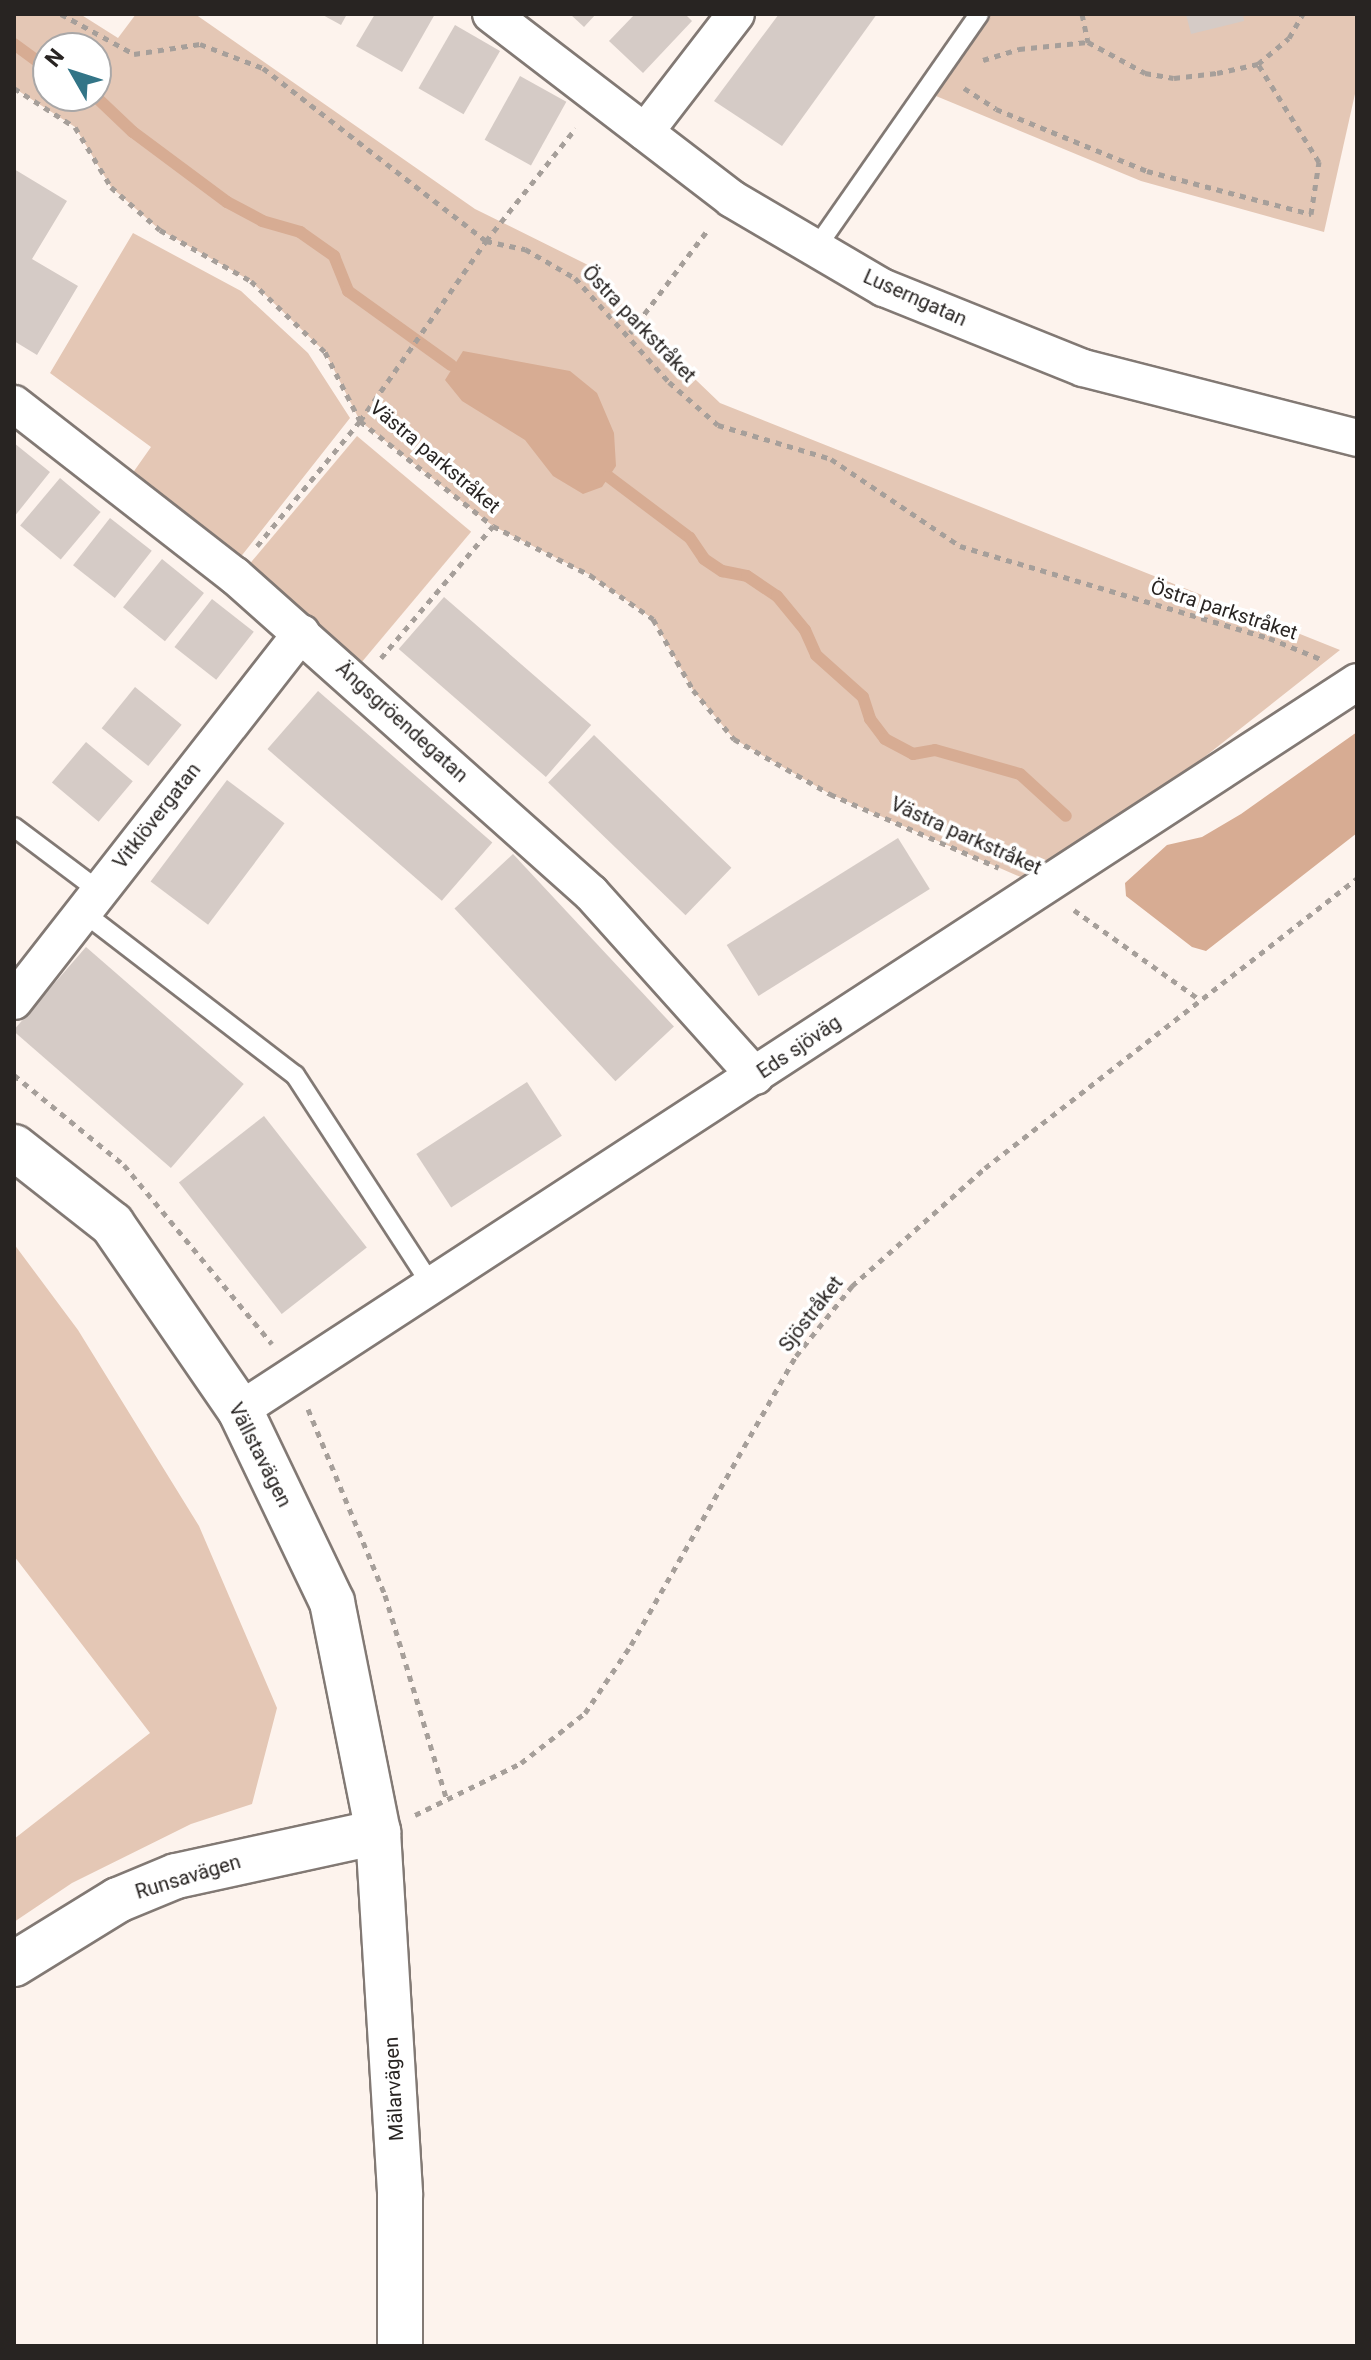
<!DOCTYPE html>
<meta charset="utf-8">
<style>
body{margin:0}
#map{position:relative;width:1371px;height:2360px;overflow:hidden;background:#fdf3ed;font-family:Roboto,sans-serif}
div>[style]{position:absolute}
[style*='--x']{left:calc(var(--x)*1px);top:calc(var(--y)*1px);width:calc(var(--w)*1px);rotate:calc(var(--a)*1deg)}
.green>*{inset:0;background:#e4c7b5;transform-origin:0 0}
.water>*{inset:0;background:#d7ac93}
.stream>*{height:12px;margin:-6px;padding:0 6px;transform-origin:6px;border-radius:6px;background:#d7ac93}
.building>*{inset:0;background:#d5cbc6;transform-origin:0 0}
.path>*{height:5px;margin-top:-2.5px;transform-origin:0;background:repeating-linear-gradient(90deg,#a69f9a 0 6px,transparent 0 12px)}
.roads{filter:drop-shadow(2px 0 #827974) drop-shadow(-2px 0 #827974) drop-shadow(0 2px #827974) drop-shadow(0 -2px #827974)}
.service>*{height:18px;margin:-9px;padding:0 9px;transform-origin:9px;border-radius:9px;background:#fff}
.minor>*{height:36px;margin:-18px;padding:0 18px;transform-origin:18px;border-radius:18px;background:#fff}
.tertiary>*{height:44px;margin:-22px;padding:0 22px;transform-origin:22px;border-radius:22px;background:#fff}
.secondary>*{height:44px;margin:-22px;padding:0 22px;transform-origin:22px;border-radius:22px;background:#fff}
span{translate:-50% -50%;white-space:nowrap;text-align:center;line-height:1.15;-webkit-text-stroke:7px #fff;paint-order:stroke}
.street-label{font-size:20px;color:#282422}
.frame{position:absolute;inset:0;border:16px solid #282422;pointer-events:none}
.north{position:absolute;left:32px;top:32px;width:80px;height:80px;box-sizing:border-box;background:#fff;border:2px solid #a9a7a7;border-radius:50%;rotate:309deg;font-size:22px;font-weight:700;line-height:32px;text-align:center;color:#282422}
.north::after{content:'';display:block;margin:auto;width:28px;height:36px;background:#337587;clip-path:polygon(50% 0,100% 100%,50% 72%,0 100%)}
</style>
<div id="map">
<div class="green">
<i style="clip-path:polygon(evenodd,14px 14px,80px 14px,118px 38px,136px 14px,195px 14px,475px 209px,588px 265px,649px 335px,720px 403px,1340px 650px,1041px 886px,830px 794px,734px 739px,693px 690px,653px 619px,590px 575px,493px 526px,360px 421px,325px 352px,251px 281px,160px 230px,111px 187px,75px 127px,14px 88px,14px 14px,48px 48px,96px 48px,96px 96px,48px 96px,48px 48px)"></i>
<i style="clip-path:polygon(991px 14px,1357px 14px,1357px 85px,1324px 232px,1141px 181px,936px 96px)"></i>
<i style="clip-path:polygon(133px 233px,241px 291px,308px 353px,350px 418px,239px 559px,132px 474px,151px 447px,50px 373px)"></i>
<i style="left:357px;top:436px;width:149px;height:171px;rotate:40deg"></i>
<i style="clip-path:polygon(14px 1244px,78px 1330px,199px 1526px,277px 1708px,252px 1804px,191px 1824px,72px 1883px,14px 1922px,14px 1839px,150px 1733px,14px 1556px)"></i>
</div>
<div class="water">
<i style="clip-path:polygon(463px 351px,570px 371px,597px 393px,614px 433px,616px 466px,602px 487px,583px 494px,553px 476px,525px 440px,462px 401px,445px 380px)"></i>
<i style="clip-path:polygon(1357px 732px,1357px 833px,1206px 951px,1192px 947px,1126px 896px,1125px 883px,1167px 845px,1202px 837px,1241px 814px)"></i>
</div>
<div class="stream">
<i style="--x:14;--y:44;--w:42;--a:36.3"></i>
<i style="--x:95;--y:96;--w:52;--a:43.5"></i>
<i style="--x:133;--y:132;--w:117;--a:36.7"></i>
<i style="--x:227;--y:202;--w:40;--a:28"></i>
<i style="--x:262;--y:221;--w:40;--a:16"></i>
<i style="--x:300;--y:232;--w:42;--a:35.2"></i>
<i style="--x:334;--y:256;--w:38;--a:68"></i>
<i style="--x:348;--y:291;--w:127;--a:35.7"></i>
<i style="--x:609;--y:477;--w:101;--a:37"></i>
<i style="--x:690;--y:538;--w:25;--a:56"></i>
<i style="--x:704;--y:559;--w:22;--a:34"></i>
<i style="--x:722;--y:571;--w:25;--a:11"></i>
<i style="--x:747;--y:576;--w:36;--a:34"></i>
<i style="--x:777;--y:596;--w:44;--a:50.5"></i>
<i style="--x:805;--y:630;--w:27;--a:66"></i>
<i style="--x:816;--y:655;--w:63;--a:41.8"></i>
<i style="--x:863;--y:697;--w:23;--a:72"></i>
<i style="--x:870;--y:719;--w:25;--a:53"></i>
<i style="--x:885;--y:739;--w:32;--a:28"></i>
<i style="--x:913;--y:754;--w:22;--a:-10"></i>
<i style="--x:935;--y:750;--w:88;--a:15.8"></i>
<i style="--x:1020;--y:774;--w:62;--a:42.4"></i>
</div>
<div class="building">
<i style="clip-path:polygon(321px 14px,347px 14px,341px 25px)"></i>
<i style="clip-path:polygon(375px 14px,435px 14px,402px 72px,356px 46px)"></i>
<i style="clip-path:polygon(570px 14px,596px 14px,584px 27px)"></i>
<i style="clip-path:polygon(635px 14px,685px 14px,692px 21px,643px 73px,609px 41px)"></i>
<i style="clip-path:polygon(779px 14px,877px 14px,782px 146px,714px 101px)"></i>
<i style="clip-path:polygon(1186px 14px,1243px 14px,1244px 21px,1191px 34px)"></i>
<i style="left:455px;top:25px;width:52px;height:73px;rotate:30deg"></i>
<i style="left:520px;top:76px;width:53px;height:73px;rotate:29deg"></i>
<i style="clip-path:polygon(14px 169px,67px 201px,32px 259px,78px 286px,37px 355px,14px 341px)"></i>
<i style="clip-path:polygon(14px 443px,50px 472px,14px 517px)"></i>
<i style="left:60px;top:478px;width:53px;height:62px;rotate:40deg"></i>
<i style="left:110px;top:518px;width:53px;height:60px;rotate:38deg"></i>
<i style="left:162px;top:559px;width:54px;height:62px;rotate:39deg"></i>
<i style="left:444px;top:597px;width:195px;height:69px;rotate:41deg"></i>
<i style="left:212px;top:599px;width:53px;height:61px;rotate:38deg"></i>
<i style="left:135px;top:687px;width:60px;height:53px;rotate:39deg"></i>
<i style="left:318px;top:691px;width:231px;height:77px;rotate:41deg"></i>
<i style="left:594px;top:735px;width:191px;height:66px;rotate:44deg"></i>
<i style="left:86px;top:742px;width:61px;height:53px;rotate:40deg"></i>
<i style="left:227px;top:780px;width:72px;height:127px;rotate:37deg"></i>
<i style="left:898px;top:838px;width:60px;height:202px;rotate:58deg"></i>
<i style="left:513px;top:854px;width:236px;height:80px;rotate:47deg"></i>
<i style="left:86px;top:947px;width:209px;height:111px;rotate:41deg"></i>
<i style="left:527px;top:1082px;width:64px;height:132px;rotate:57deg"></i>
<i style="left:264px;top:1116px;width:167px;height:108px;rotate:52deg"></i>
</div>
<div class="path">
<i style="--x:61;--y:14;--w:83;--a:28.7"></i>
<i style="--x:134;--y:54;--w:67;--a:-8.6"></i>
<i style="--x:200;--y:44;--w:67;--a:20.9"></i>
<i style="--x:263;--y:68;--w:282;--a:37.8"></i>
<i style="--x:486;--y:241;--w:40;--a:12"></i>
<i style="--x:525;--y:249;--w:58;--a:30.1"></i>
<i style="--x:575;--y:278;--w:140;--a:47.9"></i>
<i style="--x:669;--y:382;--w:65;--a:41.3"></i>
<i style="--x:718;--y:425;--w:118;--a:16.7"></i>
<i style="--x:831;--y:459;--w:156;--a:34"></i>
<i style="--x:960;--y:546;--w:322;--a:16.6"></i>
<i style="--x:1269;--y:638;--w:58;--a:22.2"></i>
<i style="--x:1082;--y:14;--w:29;--a:78"></i>
<i style="--x:983;--y:60;--w:38;--a:-17"></i>
<i style="--x:1019;--y:49;--w:69;--a:-5.8"></i>
<i style="--x:1088;--y:42;--w:65;--a:28.5"></i>
<i style="--x:1145;--y:73;--w:29;--a:10"></i>
<i style="--x:1174;--y:78;--w:43;--a:-6.6"></i>
<i style="--x:1217;--y:73;--w:42;--a:-12.4"></i>
<i style="--x:1258;--y:64;--w:40;--a:-40"></i>
<i style="--x:1289;--y:38;--w:28;--a:-60"></i>
<i style="--x:14;--y:88;--w:72;--a:32.6"></i>
<i style="--x:75;--y:127;--w:70;--a:59"></i>
<i style="--x:111;--y:187;--w:65;--a:41.3"></i>
<i style="--x:160;--y:230;--w:104;--a:29.3"></i>
<i style="--x:251;--y:281;--w:103;--a:43.8"></i>
<i style="--x:325;--y:352;--w:77;--a:63.1"></i>
<i style="--x:360;--y:421;--w:169;--a:38.3"></i>
<i style="--x:493;--y:526;--w:109;--a:26.8"></i>
<i style="--x:590;--y:575;--w:77;--a:34.9"></i>
<i style="--x:653;--y:619;--w:81;--a:60.6"></i>
<i style="--x:693;--y:690;--w:64;--a:50.1"></i>
<i style="--x:734;--y:739;--w:111;--a:29.8"></i>
<i style="--x:830;--y:794;--w:184;--a:23.6"></i>
<i style="--x:964;--y:88;--w:38;--a:33"></i>
<i style="--x:996;--y:109;--w:163;--a:22.3"></i>
<i style="--x:1147;--y:171;--w:170;--a:14.7"></i>
<i style="--x:1311;--y:214;--w:53;--a:-81.3"></i>
<i style="--x:1319;--y:162;--w:115;--a:-121.9"></i>
<i style="--x:630;--y:333;--w:131;--a:-53"></i>
<i style="--x:257;--y:546;--w:162;--a:-50.5"></i>
<i style="--x:360;--y:421;--w:220;--a:-55"></i>
<i style="--x:486;--y:241;--w:144;--a:-51.5"></i>
<i style="--x:381;--y:658;--w:173;--a:-49.7"></i>
<i style="--x:1074;--y:910;--w:155;--a:35.5"></i>
<i style="--x:14;--y:1075;--w:142;--a:39.3"></i>
<i style="--x:124;--y:1165;--w:232;--a:50.4"></i>
<i style="--x:308;--y:1409;--w:201;--a:67.5"></i>
<i style="--x:385;--y:1595;--w:214;--a:73.2"></i>
<i style="--x:415;--y:1815;--w:118;--a:-26.1"></i>
<i style="--x:521;--y:1763;--w:81;--a:-38"></i>
<i style="--x:585;--y:1713;--w:82;--a:-55.9"></i>
<i style="--x:631;--y:1645;--w:333;--a:-60.3"></i>
<i style="--x:796;--y:1356;--w:90;--a:-51.3"></i>
<i style="--x:852;--y:1286;--w:178;--a:-41.6"></i>
<i style="--x:985;--y:1168;--w:472;--a:-37.9"></i>
</div>
<div class="roads">
<div class="service">
<i style="--x:816;--y:248;--w:285;--a:-55.1"></i>
<i style="--x:14;--y:827;--w:105;--a:36.9"></i>
<i style="--x:83;--y:912;--w:267;--a:37.6"></i>
<i style="--x:295;--y:1075;--w:252;--a:57"></i>
</div>
<div class="minor">
<i style="--x:491;--y:14;--w:304;--a:37.5"></i>
<i style="--x:732;--y:199;--w:176;--a:30.4"></i>
<i style="--x:884;--y:288;--w:214;--a:21.9"></i>
<i style="--x:1083;--y:368;--w:283;--a:14.3"></i>
<i style="--x:645;--y:132;--w:149;--a:-52.4"></i>
<i style="--x:14;--y:404;--w:279;--a:37.9"></i>
<i style="--x:234;--y:575;--w:478;--a:41.7"></i>
<i style="--x:591;--y:893;--w:246;--a:48.1"></i>
<i style="--x:14;--y:1001;--w:467;--a:-52"></i>
<i style="--x:240;--y:1410;--w:1333;--a:-33.09"></i>
</div>
<div class="tertiary">
<i style="--x:14;--y:1964;--w:122;--a:-31.6"></i>
<i style="--x:118;--y:1900;--w:63;--a:-22.5"></i>
<i style="--x:176;--y:1876;--w:207;--a:-12.3"></i>
</div>
<div class="secondary">
<i style="--x:14;--y:1147;--w:125;--a:38.2"></i>
<i style="--x:112;--y:1224;--w:226;--a:55.5"></i>
<i style="--x:240;--y:1410;--w:213;--a:64.4"></i>
<i style="--x:332;--y:1602;--w:235;--a:78.7"></i>
<i style="--x:378;--y:1832;--w:364;--a:86.5"></i>
<i style="--x:400;--y:2195;--w:151;--a:90"></i>
</div>
</div>
<div class="street-label">
<span style="left:915px;top:298px;rotate:24deg">Luserngatan</span>
<span style="left:639px;top:324px;rotate:46deg">Östra parkstråket</span>
<span style="left:435px;top:457px;rotate:40deg">Västra parkstråket</span>
<span style="left:1224px;top:610px;rotate:18deg">Östra parkstråket</span>
<span style="left:402px;top:722px;rotate:42deg">Ängsgröendegatan</span>
<span style="left:157px;top:816px;rotate:-52deg">Vitklövergatan</span>
<span style="left:966px;top:836px;rotate:24deg">Västra parkstråket</span>
<span style="left:799px;top:1047px;rotate:-34deg">Eds sjöväg</span>
<span style="left:811px;top:1314px;rotate:-52deg">Sjöstråket</span>
<span style="left:260px;top:1455px;rotate:63deg">Vällstavägen</span>
<span style="left:188px;top:1877px;rotate:-17deg">Runsavägen</span>
<span style="left:394px;top:2089px;rotate:-93deg">Mälarvägen</span>
</div>
<div class="frame"></div>
<div class="north">N</div>
</div>
